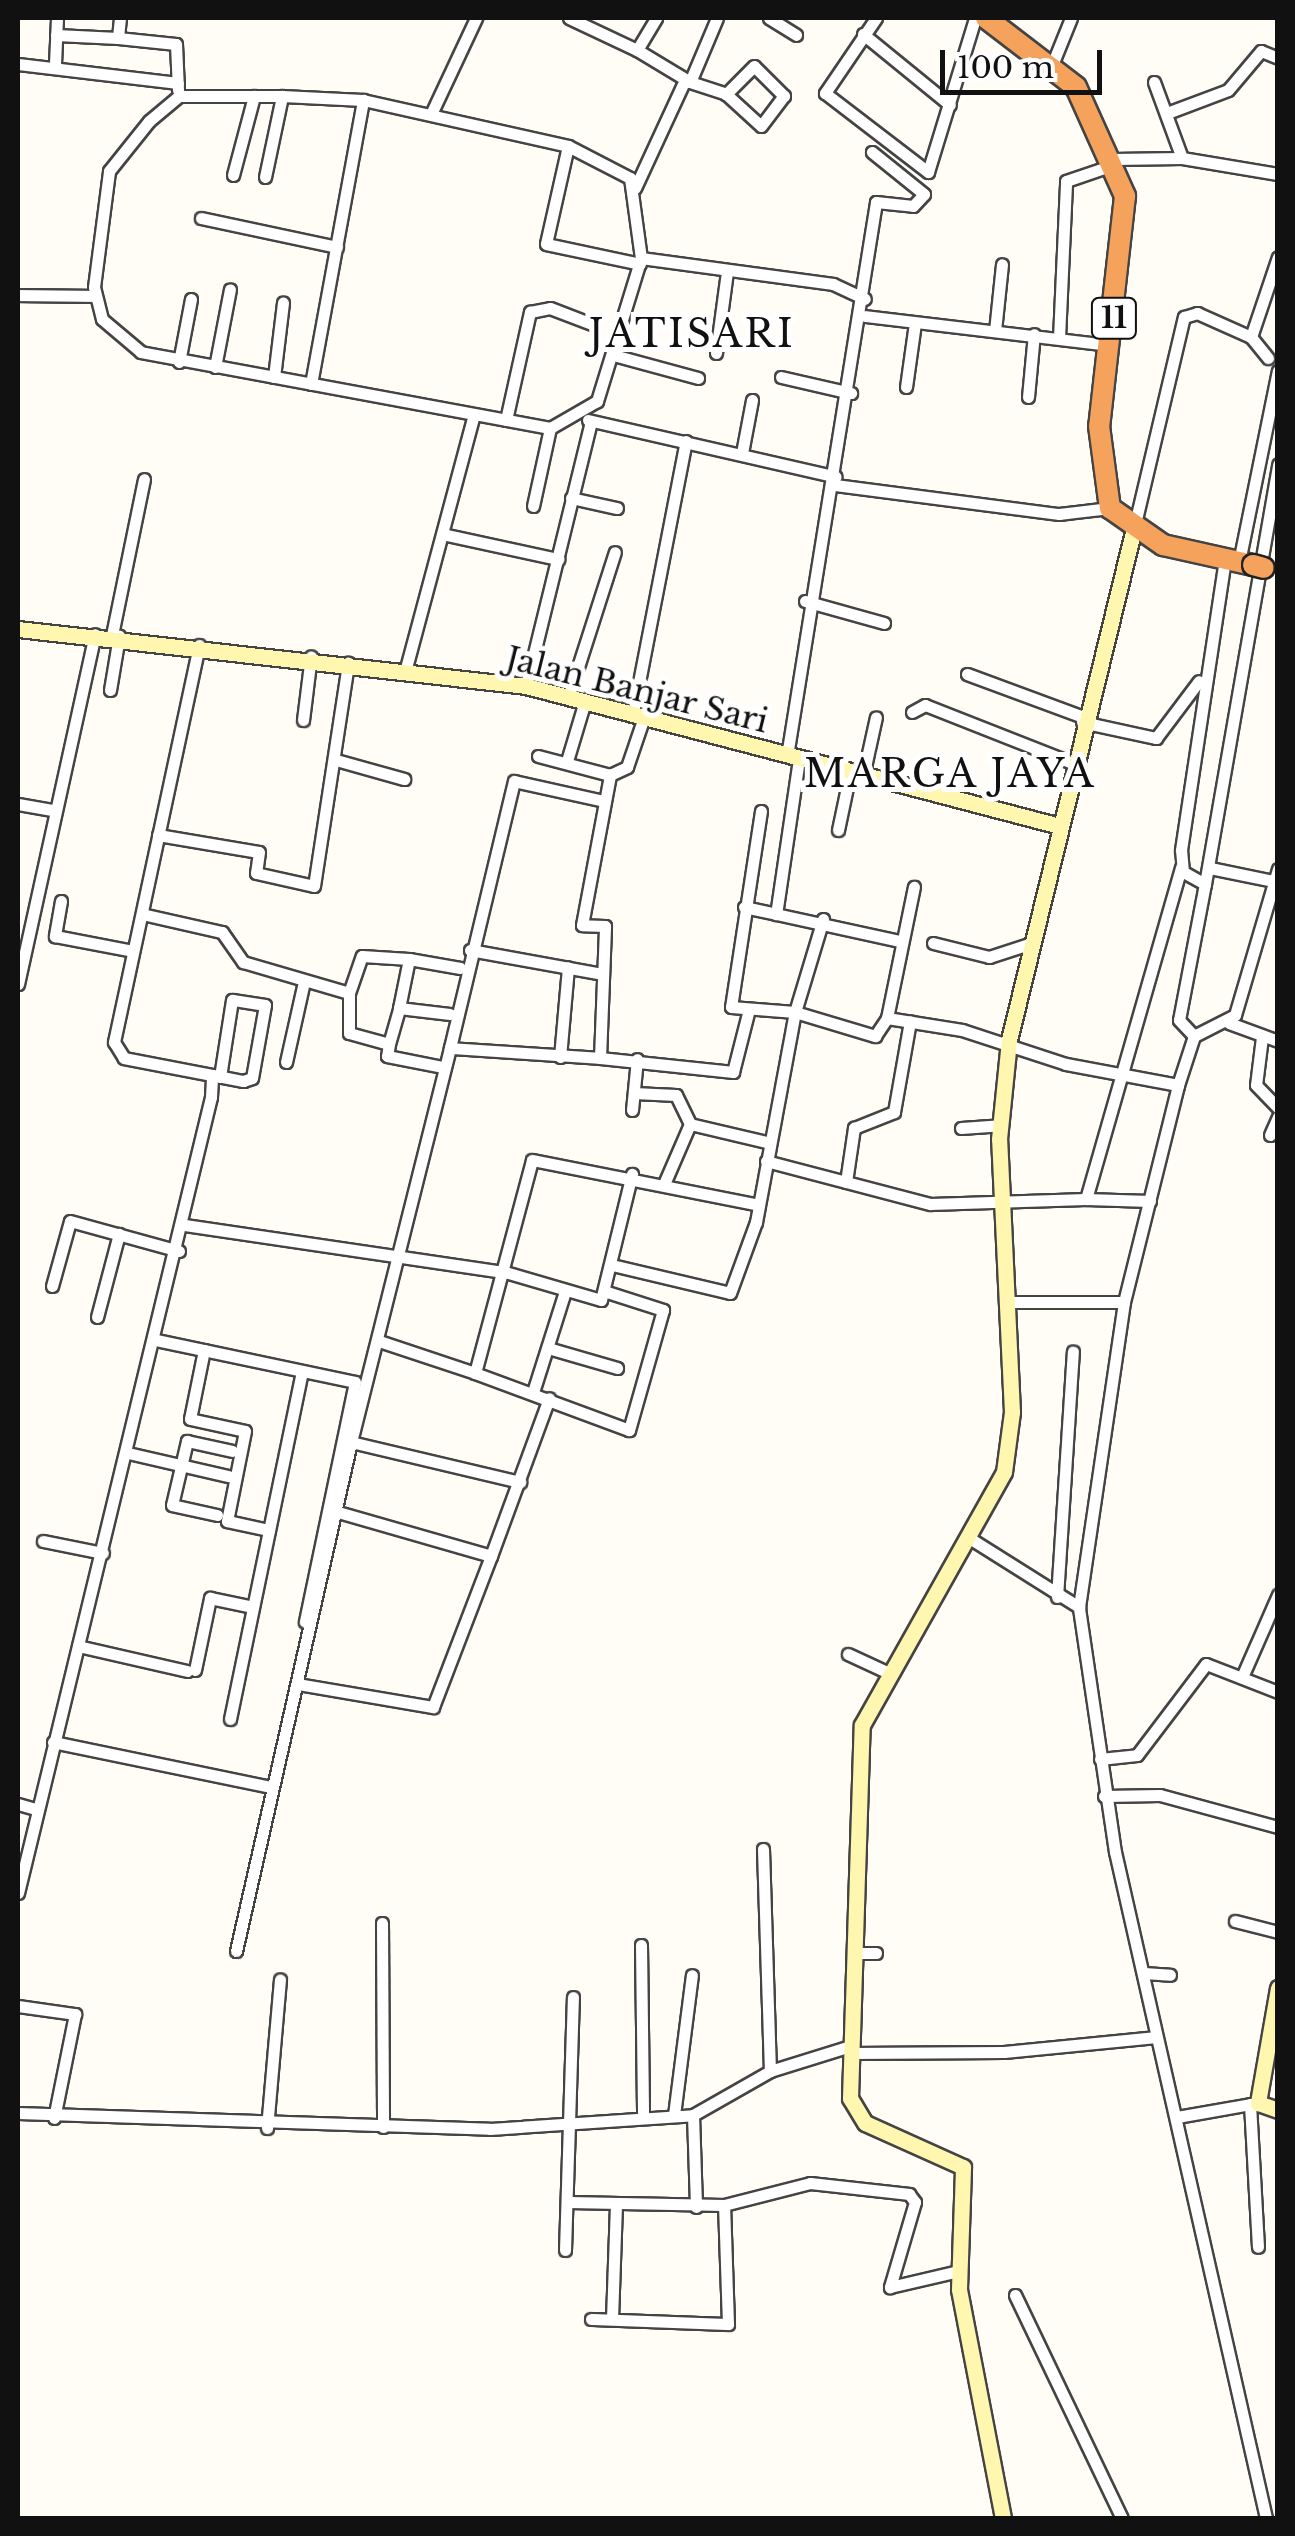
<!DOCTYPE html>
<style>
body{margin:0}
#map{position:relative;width:1295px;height:2536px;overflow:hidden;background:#fffdf5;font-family:"Libre Baskerville",serif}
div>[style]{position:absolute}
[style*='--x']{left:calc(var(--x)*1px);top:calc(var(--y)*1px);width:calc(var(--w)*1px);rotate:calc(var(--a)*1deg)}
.roads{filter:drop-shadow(2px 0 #444) drop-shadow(-2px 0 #444) drop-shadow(0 2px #444) drop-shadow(0 -2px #444)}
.street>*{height:11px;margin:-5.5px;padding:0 5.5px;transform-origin:5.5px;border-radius:5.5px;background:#fff}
.secondary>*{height:15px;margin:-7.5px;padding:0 7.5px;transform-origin:7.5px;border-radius:7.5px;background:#fff6b0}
.highway>*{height:20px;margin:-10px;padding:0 10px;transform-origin:10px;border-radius:10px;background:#f5a25d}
.bridges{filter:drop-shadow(2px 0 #222) drop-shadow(-2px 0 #222) drop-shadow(0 2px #222) drop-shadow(0 -2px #222)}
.highway-bridge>*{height:20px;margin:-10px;padding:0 10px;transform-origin:10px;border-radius:10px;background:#f5a25d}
span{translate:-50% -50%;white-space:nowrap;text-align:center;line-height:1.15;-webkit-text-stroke:10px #fff;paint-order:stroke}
.shield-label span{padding:2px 8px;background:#fff;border:2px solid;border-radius:8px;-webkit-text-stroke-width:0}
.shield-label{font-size:30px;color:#111;font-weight:700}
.street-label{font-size:32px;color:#111}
.quarter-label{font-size:38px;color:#111;letter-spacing:2.5px}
.frame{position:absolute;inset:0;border:20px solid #111;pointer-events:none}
.scale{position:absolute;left:940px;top:50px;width:162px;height:45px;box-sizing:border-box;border:5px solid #111;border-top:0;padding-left:12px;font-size:30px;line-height:35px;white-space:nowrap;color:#111;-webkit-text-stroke:8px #fff;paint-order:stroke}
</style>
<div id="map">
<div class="roads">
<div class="street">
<i style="--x:120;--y:18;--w:20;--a:96"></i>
<i style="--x:118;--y:38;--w:58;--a:5.9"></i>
<i style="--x:176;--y:44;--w:46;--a:87.5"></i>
<i style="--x:569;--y:18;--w:75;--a:25.2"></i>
<i style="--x:637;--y:50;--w:37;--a:-59"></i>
<i style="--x:769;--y:18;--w:32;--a:32"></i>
<i style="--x:876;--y:18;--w:91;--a:124.2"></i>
<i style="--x:825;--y:93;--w:130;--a:37.5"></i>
<i style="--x:928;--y:172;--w:161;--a:-73"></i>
<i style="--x:863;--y:34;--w:112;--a:39.2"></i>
<i style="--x:56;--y:35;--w:62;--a:2.8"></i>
<i style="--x:637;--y:50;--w:62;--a:31.1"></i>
<i style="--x:690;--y:82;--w:69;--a:-67.1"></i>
<i style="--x:18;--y:64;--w:161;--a:6.8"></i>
<i style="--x:55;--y:64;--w:46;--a:-87.5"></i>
<i style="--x:1052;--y:65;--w:51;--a:-68"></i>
<i style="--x:690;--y:82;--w:38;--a:18"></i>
<i style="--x:726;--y:94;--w:47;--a:42.4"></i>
<i style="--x:761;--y:126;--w:38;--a:-53"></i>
<i style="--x:784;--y:96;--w:42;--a:-135"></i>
<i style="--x:754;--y:66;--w:40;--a:135"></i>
<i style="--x:1154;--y:82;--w:81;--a:69.8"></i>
<i style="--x:432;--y:112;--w:104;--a:-64.9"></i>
<i style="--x:1167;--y:113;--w:65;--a:-20.7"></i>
<i style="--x:1228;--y:90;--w:51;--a:-49.8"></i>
<i style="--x:1261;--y:51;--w:18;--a:22"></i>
<i style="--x:568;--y:146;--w:100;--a:102.7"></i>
<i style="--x:546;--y:244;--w:96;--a:12"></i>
<i style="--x:1112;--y:159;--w:70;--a:-0.8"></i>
<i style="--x:1182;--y:158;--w:97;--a:9.5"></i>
<i style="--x:233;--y:175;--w:82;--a:-75.1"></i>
<i style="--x:265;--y:177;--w:83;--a:-78.1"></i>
<i style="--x:635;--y:188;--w:117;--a:-65.2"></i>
<i style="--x:201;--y:218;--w:139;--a:12"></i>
<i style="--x:641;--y:258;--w:150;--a:107.1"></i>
<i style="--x:597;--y:401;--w:54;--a:150.1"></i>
<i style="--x:550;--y:428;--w:416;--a:-169.5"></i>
<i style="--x:141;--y:352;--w:51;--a:-139.8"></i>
<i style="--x:102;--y:319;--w:33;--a:-104"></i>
<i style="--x:94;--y:287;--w:117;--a:-82.6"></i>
<i style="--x:109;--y:171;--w:64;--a:-51.3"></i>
<i style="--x:149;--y:121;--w:39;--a:-40"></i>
<i style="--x:179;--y:96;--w:103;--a:0"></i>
<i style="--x:282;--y:96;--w:81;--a:2.8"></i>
<i style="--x:363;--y:100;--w:210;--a:12.6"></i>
<i style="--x:568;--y:146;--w:70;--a:27.3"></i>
<i style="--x:630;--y:178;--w:81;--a:82.2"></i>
<i style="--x:641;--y:258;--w:194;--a:7.7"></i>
<i style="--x:833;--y:284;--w:35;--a:25"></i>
<i style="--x:18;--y:295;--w:77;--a:0.7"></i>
<i style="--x:865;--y:316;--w:245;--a:6.8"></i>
<i style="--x:995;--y:331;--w:67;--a:-84"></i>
<i style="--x:1251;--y:337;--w:27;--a:51"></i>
<i style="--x:1059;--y:338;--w:157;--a:-87.4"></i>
<i style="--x:1066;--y:181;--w:50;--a:-18.8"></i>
<i style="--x:716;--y:353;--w:82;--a:-82.3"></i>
<i style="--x:617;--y:356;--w:84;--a:15.2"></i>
<i style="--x:179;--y:362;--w:64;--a:-79.2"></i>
<i style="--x:215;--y:367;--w:79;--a:-79.1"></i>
<i style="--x:274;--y:377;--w:75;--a:-83.1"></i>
<i style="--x:781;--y:377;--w:72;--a:12.9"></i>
<i style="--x:311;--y:384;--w:289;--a:-79.6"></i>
<i style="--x:906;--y:387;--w:65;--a:-82"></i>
<i style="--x:1028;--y:397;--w:63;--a:-84.6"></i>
<i style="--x:506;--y:420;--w:111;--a:-77.5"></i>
<i style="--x:530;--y:312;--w:20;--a:-11"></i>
<i style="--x:550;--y:308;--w:45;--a:20.9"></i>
<i style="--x:588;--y:420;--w:254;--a:12.9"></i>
<i style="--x:742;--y:453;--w:54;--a:-79.3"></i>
<i style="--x:835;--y:485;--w:226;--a:7.4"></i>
<i style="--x:1059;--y:514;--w:51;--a:-6.7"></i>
<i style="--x:571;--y:498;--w:47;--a:12.3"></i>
<i style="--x:533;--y:506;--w:80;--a:-77.7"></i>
<i style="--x:1134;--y:528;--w:217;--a:-76.7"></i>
<i style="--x:1184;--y:317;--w:14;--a:-17"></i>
<i style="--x:1197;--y:313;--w:59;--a:24"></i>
<i style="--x:1251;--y:337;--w:84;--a:-71.4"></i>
<i style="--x:447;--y:535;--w:114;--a:12.2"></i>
<i style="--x:1239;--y:562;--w:195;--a:-78.5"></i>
<i style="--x:805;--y:601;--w:82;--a:15.6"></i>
<i style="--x:112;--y:635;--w:159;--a:-78.4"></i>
<i style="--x:406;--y:668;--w:262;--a:-75"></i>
<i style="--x:967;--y:674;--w:124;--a:20.3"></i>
<i style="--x:526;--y:686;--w:272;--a:-76.2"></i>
<i style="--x:110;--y:690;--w:55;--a:-80.5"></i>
<i style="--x:569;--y:695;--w:150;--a:-72.2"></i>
<i style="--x:912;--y:712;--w:15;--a:-28"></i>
<i style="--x:925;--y:705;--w:158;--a:21.5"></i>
<i style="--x:633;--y:713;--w:277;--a:-79"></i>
<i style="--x:303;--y:720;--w:64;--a:-82.9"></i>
<i style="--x:1082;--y:722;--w:76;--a:12.2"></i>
<i style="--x:1156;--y:738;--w:71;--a:-53"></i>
<i style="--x:538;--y:756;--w:74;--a:14.8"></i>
<i style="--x:610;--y:775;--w:19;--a:-25"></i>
<i style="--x:627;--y:767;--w:53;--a:-71.2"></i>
<i style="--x:787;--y:756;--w:561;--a:-80.87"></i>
<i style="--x:876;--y:202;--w:37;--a:6"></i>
<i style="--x:913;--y:206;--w:16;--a:-47"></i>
<i style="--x:924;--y:194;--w:67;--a:-141.1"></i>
<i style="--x:799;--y:759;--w:157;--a:98.4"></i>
<i style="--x:776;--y:914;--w:127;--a:12.3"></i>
<i style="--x:336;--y:760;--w:71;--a:15.6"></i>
<i style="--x:567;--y:761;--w:63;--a:-73.3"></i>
<i style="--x:863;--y:776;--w:60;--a:-77.6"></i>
<i style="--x:604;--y:801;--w:92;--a:-167.5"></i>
<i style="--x:514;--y:781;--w:275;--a:103.5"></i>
<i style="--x:450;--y:1048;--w:150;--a:3.8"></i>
<i style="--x:600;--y:1058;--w:132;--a:-87.8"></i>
<i style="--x:605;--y:926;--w:23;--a:-178"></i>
<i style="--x:582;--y:925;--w:153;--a:-79.4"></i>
<i style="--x:18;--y:804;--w:36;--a:10"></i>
<i style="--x:761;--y:811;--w:198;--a:98.7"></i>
<i style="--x:731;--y:1007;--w:64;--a:4.5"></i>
<i style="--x:795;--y:1012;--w:97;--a:-73.2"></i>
<i style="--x:838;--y:830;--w:58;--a:-78.1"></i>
<i style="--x:158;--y:835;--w:102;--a:9.6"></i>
<i style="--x:259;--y:852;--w:21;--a:98"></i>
<i style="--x:256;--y:873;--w:59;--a:12.6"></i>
<i style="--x:314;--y:886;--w:226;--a:-81.3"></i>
<i style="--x:1210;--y:868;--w:64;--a:11.7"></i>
<i style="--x:1205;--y:884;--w:426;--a:-80.1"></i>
<i style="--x:61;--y:901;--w:36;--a:100"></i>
<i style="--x:55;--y:936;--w:79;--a:10.9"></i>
<i style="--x:744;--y:907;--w:33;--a:12"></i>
<i style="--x:142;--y:914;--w:82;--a:12.7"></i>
<i style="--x:222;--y:932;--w:37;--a:55"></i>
<i style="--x:243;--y:962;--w:110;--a:16.3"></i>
<i style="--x:349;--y:993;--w:40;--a:90"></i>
<i style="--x:349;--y:1033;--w:41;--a:15.4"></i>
<i style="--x:389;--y:1044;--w:37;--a:-74"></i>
<i style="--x:933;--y:943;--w:58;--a:14"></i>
<i style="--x:989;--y:957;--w:42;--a:-18"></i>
<i style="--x:470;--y:950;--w:134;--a:10.3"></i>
<i style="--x:409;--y:959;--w:52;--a:10"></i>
<i style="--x:18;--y:984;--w:358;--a:-77.6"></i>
<i style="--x:349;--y:993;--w:39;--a:-71"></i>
<i style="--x:362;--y:956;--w:47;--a:3.7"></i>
<i style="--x:409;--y:959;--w:50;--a:101.5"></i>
<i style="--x:399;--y:1008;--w:51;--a:6.7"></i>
<i style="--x:887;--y:1018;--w:134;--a:-78.4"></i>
<i style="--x:1229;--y:1023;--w:52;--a:20.2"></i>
<i style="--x:1194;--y:1036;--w:22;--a:-133"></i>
<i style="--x:1179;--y:1020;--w:138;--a:-79.2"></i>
<i style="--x:1205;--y:884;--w:25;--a:-151"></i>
<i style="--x:1183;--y:872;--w:22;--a:-95"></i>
<i style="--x:1181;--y:850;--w:293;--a:-81.4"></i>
<i style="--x:1262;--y:1037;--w:48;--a:97.1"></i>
<i style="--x:1256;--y:1085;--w:32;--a:46"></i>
<i style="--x:389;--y:1044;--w:12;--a:99"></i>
<i style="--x:387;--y:1056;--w:56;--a:11.3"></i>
<i style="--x:450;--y:1048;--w:406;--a:104.1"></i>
<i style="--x:351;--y:1442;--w:174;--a:13.3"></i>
<i style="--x:560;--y:1057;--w:90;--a:-84.9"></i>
<i style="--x:600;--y:1058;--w:134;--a:6"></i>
<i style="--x:733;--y:1072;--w:65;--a:-75.7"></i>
<i style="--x:286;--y:1062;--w:78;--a:-77.4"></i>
<i style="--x:212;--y:1075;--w:32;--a:11"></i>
<i style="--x:243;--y:1081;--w:9;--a:-18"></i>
<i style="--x:252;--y:1078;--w:74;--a:-79.9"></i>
<i style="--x:265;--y:1005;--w:33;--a:-171"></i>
<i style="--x:232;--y:1000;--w:78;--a:98.9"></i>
<i style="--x:634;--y:1093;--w:42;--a:2.7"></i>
<i style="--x:676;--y:1095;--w:32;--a:64"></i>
<i style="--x:632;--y:1110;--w:51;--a:-84.4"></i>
<i style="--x:961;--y:1128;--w:39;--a:-4"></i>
<i style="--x:1270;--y:1135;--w:20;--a:-66"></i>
<i style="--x:766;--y:1161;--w:170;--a:14.7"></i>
<i style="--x:930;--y:1204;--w:156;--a:-1.8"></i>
<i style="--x:846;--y:1182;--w:55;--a:-81.6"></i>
<i style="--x:854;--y:1128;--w:43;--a:-21.8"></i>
<i style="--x:894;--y:1112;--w:92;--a:-80"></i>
<i style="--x:664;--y:1184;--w:65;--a:-66.6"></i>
<i style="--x:690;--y:1124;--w:79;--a:13.2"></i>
<i style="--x:1150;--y:1201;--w:64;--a:-178.2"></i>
<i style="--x:1086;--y:1199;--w:345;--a:-74"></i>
<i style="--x:185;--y:1225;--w:323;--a:8.4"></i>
<i style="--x:505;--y:1272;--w:100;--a:16.3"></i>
<i style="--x:601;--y:1300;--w:130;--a:-76.2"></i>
<i style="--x:612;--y:1265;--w:121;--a:13.3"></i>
<i style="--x:730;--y:1293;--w:76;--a:-69.9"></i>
<i style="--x:756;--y:1222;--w:214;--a:-79.5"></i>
<i style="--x:795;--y:1012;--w:84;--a:16.7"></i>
<i style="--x:875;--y:1036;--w:22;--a:-56"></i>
<i style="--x:887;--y:1018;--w:76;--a:9.1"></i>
<i style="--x:962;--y:1030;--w:109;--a:18.1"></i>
<i style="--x:1066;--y:1064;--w:114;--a:10.6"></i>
<i style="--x:52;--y:1286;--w:67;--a:-74.5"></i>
<i style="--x:70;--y:1221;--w:113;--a:15.4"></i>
<i style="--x:607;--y:1292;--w:59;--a:17.8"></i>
<i style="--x:663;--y:1310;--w:125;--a:105.8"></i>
<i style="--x:629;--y:1430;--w:164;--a:-159.7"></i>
<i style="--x:475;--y:1373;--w:220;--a:-75"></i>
<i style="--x:532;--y:1160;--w:231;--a:11.2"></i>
<i style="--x:1009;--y:1302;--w:115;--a:0"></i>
<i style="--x:97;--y:1317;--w:86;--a:-75.2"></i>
<i style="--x:156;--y:1340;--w:203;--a:11.9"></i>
<i style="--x:355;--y:1382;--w:245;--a:101.8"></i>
<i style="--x:379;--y:1341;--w:101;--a:18.4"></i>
<i style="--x:548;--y:1348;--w:72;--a:16.2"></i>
<i style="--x:204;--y:1350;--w:70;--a:101.5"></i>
<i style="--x:190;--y:1419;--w:56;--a:12.3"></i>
<i style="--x:245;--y:1431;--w:92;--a:101.3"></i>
<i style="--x:227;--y:1521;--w:43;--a:12.1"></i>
<i style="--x:534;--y:1389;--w:103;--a:-72.4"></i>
<i style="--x:128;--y:1453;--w:103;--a:13"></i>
<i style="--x:338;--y:1512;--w:159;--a:16"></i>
<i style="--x:491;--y:1556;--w:168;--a:-69.8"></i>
<i style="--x:217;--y:1515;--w:46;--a:-167.5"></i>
<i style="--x:172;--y:1505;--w:66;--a:-76.8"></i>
<i style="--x:187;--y:1441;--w:46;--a:12.5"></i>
<i style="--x:971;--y:1539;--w:128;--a:32.2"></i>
<i style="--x:43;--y:1541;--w:61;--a:11.3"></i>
<i style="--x:1057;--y:1597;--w:246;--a:-86.3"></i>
<i style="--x:78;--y:1646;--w:112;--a:12.9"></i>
<i style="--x:848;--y:1654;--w:45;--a:24.9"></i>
<i style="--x:195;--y:1670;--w:74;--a:-78.2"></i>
<i style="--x:210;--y:1598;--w:44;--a:11.8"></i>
<i style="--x:1242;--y:1677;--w:90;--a:-66.3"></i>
<i style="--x:298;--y:1684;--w:137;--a:9.7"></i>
<i style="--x:433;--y:1707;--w:162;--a:-69"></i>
<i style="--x:230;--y:1719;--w:355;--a:-78.3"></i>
<i style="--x:53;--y:1742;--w:223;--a:11.7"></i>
<i style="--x:1100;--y:1759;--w:37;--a:-6"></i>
<i style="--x:1137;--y:1755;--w:114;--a:-52.8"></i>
<i style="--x:1206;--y:1664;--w:77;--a:21.3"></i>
<i style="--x:1104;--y:1796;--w:56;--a:-1"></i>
<i style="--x:1160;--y:1795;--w:122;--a:15.2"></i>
<i style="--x:18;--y:1804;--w:19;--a:16"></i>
<i style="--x:763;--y:1849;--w:222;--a:88.2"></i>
<i style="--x:18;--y:1893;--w:819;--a:-76.37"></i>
<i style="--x:211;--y:1097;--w:22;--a:-87"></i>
<i style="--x:212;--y:1075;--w:90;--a:-169.1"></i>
<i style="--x:124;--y:1058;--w:19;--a:-122"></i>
<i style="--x:114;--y:1042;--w:406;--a:-77.9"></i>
<i style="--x:1235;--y:1921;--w:44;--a:14.3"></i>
<i style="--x:382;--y:1923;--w:204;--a:89.7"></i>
<i style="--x:641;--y:1945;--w:171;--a:89.3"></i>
<i style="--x:236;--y:1951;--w:522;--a:-77.27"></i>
<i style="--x:856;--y:1953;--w:20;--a:0"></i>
<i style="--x:1144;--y:1973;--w:26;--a:4"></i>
<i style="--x:18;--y:2006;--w:58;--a:8"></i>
<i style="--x:75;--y:2014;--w:106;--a:101.4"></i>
<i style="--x:850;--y:2053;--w:154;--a:-0.4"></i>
<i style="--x:1004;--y:2052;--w:153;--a:-5.6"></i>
<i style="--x:1250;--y:2104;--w:143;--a:86.8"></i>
<i style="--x:18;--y:2113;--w:472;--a:1.9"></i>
<i style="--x:490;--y:2129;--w:203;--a:-3.9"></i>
<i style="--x:693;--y:2115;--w:89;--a:-29.7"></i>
<i style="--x:770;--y:2071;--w:85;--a:-17.2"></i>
<i style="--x:674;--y:2115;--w:141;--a:-82.7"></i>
<i style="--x:693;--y:2115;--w:92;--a:88.1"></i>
<i style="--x:1177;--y:2117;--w:80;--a:-10"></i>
<i style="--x:267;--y:2128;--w:149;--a:-85"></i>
<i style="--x:568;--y:2202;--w:156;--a:1.1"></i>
<i style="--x:724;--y:2205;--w:89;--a:-14.3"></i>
<i style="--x:810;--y:2183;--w:100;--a:6.3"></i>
<i style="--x:909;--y:2194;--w:10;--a:53"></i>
<i style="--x:915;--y:2202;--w:89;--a:106.4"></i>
<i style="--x:890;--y:2287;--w:71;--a:-13.1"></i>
<i style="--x:565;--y:2250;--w:253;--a:-88.2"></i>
<i style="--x:1015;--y:2295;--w:247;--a:64.4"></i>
<i style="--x:591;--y:2319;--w:137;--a:2.1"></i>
<i style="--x:728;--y:2324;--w:119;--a:-91.9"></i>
<i style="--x:612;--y:2319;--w:115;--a:-88"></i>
<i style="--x:1266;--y:2518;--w:683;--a:-102.77"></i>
<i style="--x:1115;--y:1852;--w:248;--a:-98.4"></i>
<i style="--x:1079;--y:1607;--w:308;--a:-81.6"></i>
<i style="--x:1124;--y:1302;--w:224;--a:-76"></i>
<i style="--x:1178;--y:1085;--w:52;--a:-71.9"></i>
<i style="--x:1194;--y:1036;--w:46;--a:-27.1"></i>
<i style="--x:1235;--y:1015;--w:152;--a:-73.6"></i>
</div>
<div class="secondary">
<i style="--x:18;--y:629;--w:511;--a:6.4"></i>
<i style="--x:526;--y:686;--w:548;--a:14.7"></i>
<i style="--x:1278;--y:1988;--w:117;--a:99.9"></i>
<i style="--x:1258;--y:2103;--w:21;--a:19"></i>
<i style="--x:1003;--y:2518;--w:233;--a:-100.9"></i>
<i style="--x:959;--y:2289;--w:122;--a:-88.1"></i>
<i style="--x:963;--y:2167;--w:107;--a:-155.8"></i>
<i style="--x:865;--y:2123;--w:29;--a:-121"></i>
<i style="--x:850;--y:2098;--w:373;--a:-88.2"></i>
<i style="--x:862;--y:1725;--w:290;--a:-60.7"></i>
<i style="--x:1004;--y:1472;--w:61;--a:-82.4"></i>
<i style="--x:1012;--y:1412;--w:273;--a:-92.7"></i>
<i style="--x:999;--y:1139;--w:100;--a:-84.2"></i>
<i style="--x:1009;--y:1040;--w:523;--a:-76.28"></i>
</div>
<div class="highway">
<i style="--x:986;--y:18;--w:113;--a:37.5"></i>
<i style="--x:1076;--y:87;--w:120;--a:65.8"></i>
<i style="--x:1125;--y:196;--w:231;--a:96.4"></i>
<i style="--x:1099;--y:426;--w:83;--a:82.4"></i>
<i style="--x:1110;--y:508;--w:65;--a:34.9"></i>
<i style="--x:1163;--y:545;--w:92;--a:12.5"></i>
</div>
</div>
<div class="bridges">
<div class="highway-bridge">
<i style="--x:1253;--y:565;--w:11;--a:15"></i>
</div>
</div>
<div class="shield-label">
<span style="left:1114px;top:318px">11</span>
</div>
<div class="street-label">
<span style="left:637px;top:690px;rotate:14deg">Jalan Banjar Sari</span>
</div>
<div class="quarter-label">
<span style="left:692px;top:334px">JATISARI</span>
<span style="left:950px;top:774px">MARGA JAYA</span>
</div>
<div class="frame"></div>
<div class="scale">100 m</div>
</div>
